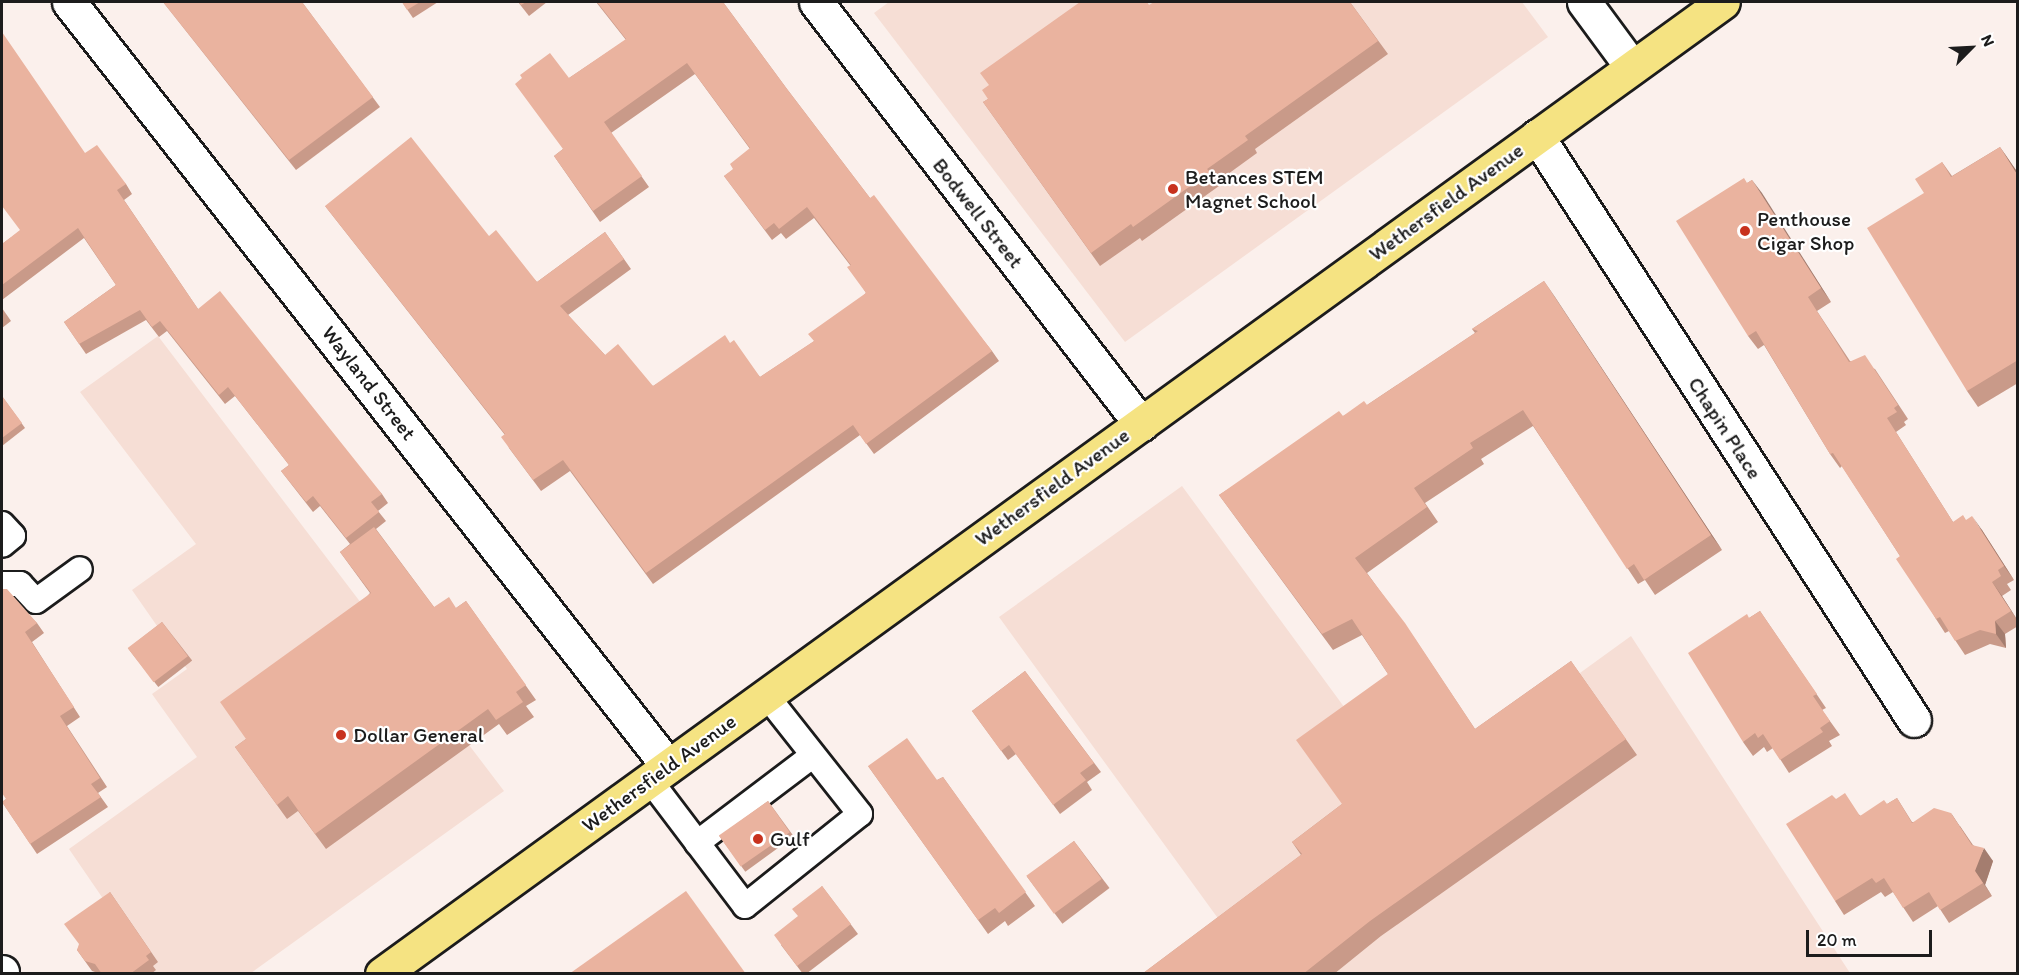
<!DOCTYPE html>
<style>
body{margin:0}
#map{position:relative;width:2019px;height:975px;overflow:hidden;background:#fbf0ec;font-family:Itim,sans-serif}
div>[style]{position:absolute}
[style*='--x']{left:calc(var(--x)*1px);top:calc(var(--y)*1px);width:calc(var(--w)*1px);rotate:calc(var(--a)*1deg)}
.built>*{inset:0;background:#f6ded5}
.roads{filter:drop-shadow(2px 0 #1c1c1c) drop-shadow(-2px 0 #1c1c1c) drop-shadow(0 2px #1c1c1c) drop-shadow(0 -2px #1c1c1c)}
.lane>*{height:24px;margin:-12px;padding:0 12px;transform-origin:12px;border-radius:12px;background:#fff}
.street>*{height:33px;margin:-16.5px;padding:0 16.5px;transform-origin:16.5px;border-radius:16.5px;background:#fff}
.secondary>*{height:33px;margin:-16.5px;padding:0 16.5px;transform-origin:16.5px;border-radius:16.5px;background:#fff}
.primary>*{height:33px;margin:-16.5px;padding:0 16.5px;transform-origin:16.5px;border-radius:16.5px;background:#f5e382}
.wall>*{inset:0;background:#c99a89;transform-origin:0 0}
.shaded-wall>*{inset:0;background:#a47d6f}
.building>*{inset:0;background:#eab39f;transform-origin:0 0}
.dots>*{width:16px;height:16px;translate:-50% -50%;box-sizing:border-box;border:3px solid #fff;border-radius:50%}
span{translate:-50% -50%;white-space:nowrap;text-align:center;line-height:1.15;-webkit-text-stroke:4.5px #fff;paint-order:stroke}
.poi-label{font-size:21px;color:#1c1c1c}
.left{translate:0 -50%;text-align:left}
.street-label{font-size:21px;color:#1c1c1c}
.frame{position:absolute;inset:0;border:3px solid #1c1c1c;pointer-events:none}
.north{position:absolute;left:1941px;top:18px;width:60px;height:60px;-webkit-text-stroke:4px #fff;paint-order:stroke;rotate:66deg;font-size:16px;font-weight:700;line-height:24px;text-align:center;color:#1c1c1c}
.north::after{content:'';display:block;margin:auto;width:21px;height:27px;background:#1c1c1c;clip-path:polygon(50% 0,100% 100%,50% 72%,0 100%)}
.scale{position:absolute;left:1806px;top:930px;width:126px;height:27px;box-sizing:border-box;border:3px solid #1c1c1c;border-top:0;padding-left:8px;font-size:18px;line-height:21px;white-space:nowrap;color:#1c1c1c;-webkit-text-stroke:4px #fff;paint-order:stroke}
</style>
<div id="map">
<div class="built">
<i style="clip-path:polygon(889px 2px,1522px 2px,1548px 37px,1125px 342px,874px 13px)"></i>
<i style="clip-path:polygon(158px 336px,504px 791px,251px 973px,154px 973px,69px 849px,197px 757px,152px 694px,187px 669px,132px 590px,196px 544px,80px 392px)"></i>
<i style="clip-path:polygon(1182px 486px,1350px 715px,1489px 739px,1631px 636px,1850px 973px,1168px 973px,1225px 928px,999px 617px)"></i>
</div>
<div class="roads">
<div class="lane">
<i style="--x:2;--y:524;--w:16;--a:47"></i>
<i style="--x:13;--y:536;--w:14;--a:141"></i>
<i style="--x:2;--y:584;--w:18;--a:0"></i>
<i style="--x:20;--y:584;--w:23;--a:47"></i>
<i style="--x:36;--y:601;--w:54;--a:-36"></i>
<i style="--x:649;--y:779;--w:159;--a:52.9"></i>
<i style="--x:745;--y:906;--w:147;--a:-38.7"></i>
<i style="--x:860;--y:814;--w:152;--a:-128.3"></i>
<i style="--x:697;--y:843;--w:144;--a:-37.1"></i>
</div>
<div class="street">
<i style="--x:69;--y:2;--w:971;--a:51.9"></i>
<i style="--x:816;--y:2;--w:533;--a:52.4"></i>
<i style="--x:1537;--y:136;--w:695;--a:57.16"></i>
</div>
<div class="secondary">
<i style="--x:1584;--y:2;--w:81;--a:53.6"></i>
<i style="--x:2;--y:972;--w:2;--a:90"></i>
</div>
<div class="primary">
<i style="--x:382;--y:974;--w:1656;--a:-35.94"></i>
</div>
</div>
<div class="wall">
<i style="clip-path:polygon(163px 2px,302px 2px,380px 107px,296px 170px)"></i>
<i style="clip-path:polygon(402px 2px,438px 2px,413px 18px)"></i>
<i style="clip-path:polygon(518px 2px,547px 2px,529px 16px)"></i>
<i style="clip-path:polygon(596px 2px,723px 2px,787px 89px,870px 198px,992px 351px,999px 361px,874px 454px,860px 435px,653px 584px,570px 471px,541px 491px,509px 448px,505px 435px,325px 206px,489px 236px,537px 282px,605px 232px,631px 269px,568px 315px,605px 355px,653px 386px,730px 343px,760px 377px,813px 342px,866px 293px,850px 265px,814px 218px,786px 239px,781px 233px,772px 240px,724px 176px,733px 170px,750px 149px,695px 74px,611px 133px,649px 187px,600px 222px,554px 156px,563px 149px,569px 78px,626px 40px)"></i>
<i style="clip-path:polygon(1350px 2px,1388px 54px,1255px 149px,1257px 153px,1217px 182px,1219px 186px,1142px 241px,1140px 238px,1100px 266px,983px 102px,1149px 5px)"></i>
<i style="clip-path:polygon(2000px 147px,2018px 173px,2018px 383px,1978px 407px,1967px 391px,1924px 193px,1942px 162px,1952px 176px)"></i>
<i style="clip-path:polygon(85px 153px,126px 184px,132px 194px,124px 200px,198px 309px,382px 494px,388px 503px,378px 511px,386px 521px,376px 529px,434px 607px,456px 608px,466px 601px,536px 700px,526px 706px,534px 717px,507px 735px,499px 724px,326px 849px,298px 811px,287px 819px,235px 747px,246px 739px,370px 593px,340px 552px,350px 544px,320px 506px,313px 512px,288px 480px,281px 471px,289px 465px,235px 396px,225px 404px,167px 331px,159px 337px,146px 320px,86px 354px,64px 322px,116px 285px,84px 238px,2px 300px,2px 244px,20px 231px)"></i>
<i style="clip-path:polygon(1752px 180px,1831px 302px,1817px 311px,1850px 361px,1875px 369px,1908px 419px,1904px 422px,1906px 425px,1896px 432px,1953px 522px,1967px 520px,1982px 530px,2014px 580px,2007px 584px,2011px 590px,2002px 596px,2018px 621px,2018px 626px,2005px 634px,2006px 648px,1990px 644px,1965px 655px,1949px 631px,1945px 633px,1936px 619px,1900px 556px,1842px 466px,1840px 468px,1830px 454px,1764px 345px,1758px 349px,1748px 336px,1747px 183px)"></i>
<i style="clip-path:polygon(1544px 281px,1722px 550px,1655px 595px,1645px 580px,1638px 584px,1533px 426px,1481px 459px,1484px 464px,1425px 503px,1438px 522px,1367px 573px,1415px 639px,1475px 729px,1571px 661px,1637px 755px,1381px 936px,1334px 974px,1142px 974px,1301px 855px,1292px 842px,1342px 804px,1388px 674px,1362px 635px,1333px 650px,1219px 495px,1343px 416px,1367px 405px,1475px 333px,1472px 329px)"></i>
<i style="clip-path:polygon(2px 308px,11px 321px,2px 328px)"></i>
<i style="clip-path:polygon(2px 396px,25px 428px,2px 446px)"></i>
<i style="clip-path:polygon(2px 589px,37px 623px,44px 633px,32px 642px,80px 717px,67px 726px,107px 787px,98px 793px,108px 807px,37px 854px,2px 802px,6px 799px)"></i>
<i style="clip-path:polygon(1760px 611px,1826px 708px,1822px 710px,1840px 735px,1829px 741px,1832px 746px,1789px 773px,1773px 748px,1767px 752px,1764px 747px,1753px 756px,1743px 742px,1749px 618px)"></i>
<i style="left:162px;top:622px;width:49px;height:43px;rotate:52deg"></i>
<i style="clip-path:polygon(1025px 671px,1101px 772px,1087px 782px,1092px 790px,1060px 814px,1016px 754px,1008px 760px,972px 711px)"></i>
<i style="clip-path:polygon(868px 766px,937px 780px,943px 777px,1035px 906px,1008px 926px,1005px 921px,988px 934px)"></i>
<i style="clip-path:polygon(1897px 798px,1912px 822px,1960px 826px,1973px 845px,1993px 861px,1985px 885px,1992px 896px,1949px 923px,1938px 906px,1913px 922px,1893px 892px,1885px 897px,1881px 892px,1844px 915px,1835px 901px,1836px 799px,1861px 816px,1887px 804px)"></i>
<i style="left:768px;top:801px;width:44px;height:60px;rotate:54deg"></i>
<i style="left:1074px;top:841px;width:59px;height:59px;rotate:53deg"></i>
<i style="clip-path:polygon(822px 886px,858px 934px,806px 974px,803px 974px,781px 945px,798px 917px)"></i>
<i style="clip-path:polygon(110px 892px,158px 962px,153px 966px,156px 970px,151px 974px,101px 974px,92px 971px,77px 950px)"></i>
</div>
<div class="shaded-wall">
<i style="clip-path:polygon(2000px 147px,2018px 173px,2018px 176px)"></i>
<i style="clip-path:polygon(1752px 180px,1762px 193px,1831px 302px,1821px 288px)"></i>
<i style="clip-path:polygon(1544px 281px,1555px 297px,1722px 550px,1711px 535px)"></i>
<i style="clip-path:polygon(1972px 516px,1982px 530px,2014px 580px,2004px 566px)"></i>
<i style="clip-path:polygon(1992px 582px,2002px 596px,2018px 621px,2011px 611px)"></i>
<i style="clip-path:polygon(1995px 621px,2005px 634px,2006px 648px,1996px 634px)"></i>
<i style="clip-path:polygon(1951px 813px,1980px 857px,1984px 848px,1993px 861px,1985px 885px,1992px 896px,1975px 871px)"></i>
</div>
<div class="building">
<i style="clip-path:polygon(163px 2px,302px 2px,373px 97px,289px 160px)"></i>
<i style="clip-path:polygon(402px 2px,420px 2px,407px 10px)"></i>
<i style="clip-path:polygon(519px 2px,526px 2px,521px 5px)"></i>
<i style="clip-path:polygon(597px 2px,723px 2px,787px 89px,870px 198px,874px 195px,992px 351px,866px 444px,853px 425px,646px 573px,563px 460px,533px 480px,501px 437px,505px 434px,325px 206px,411px 137px,489px 236px,496px 230px,537px 282px,605px 232px,624px 259px,560px 306px,605px 355px,618px 344px,653px 386px,725px 335px,730px 343px,734px 340px,760px 377px,814px 341px,808px 334px,866px 293px,847px 267px,851px 265px,807px 207px,779px 229px,774px 223px,765px 230px,724px 176px,733px 169px,730px 164px,750px 148px,687px 63px,604px 122px,642px 176px,593px 211px,554px 156px,563px 149px,515px 84px,522px 78px,520px 75px,550px 53px,569px 78px,626px 39px)"></i>
<i style="clip-path:polygon(1080px 2px,1147px 2px,1149px 5px,1154px 2px,1350px 2px,1378px 41px,1245px 136px,1248px 140px,1207px 169px,1210px 172px,1133px 227px,1131px 224px,1091px 253px,983px 102px,988px 99px,982px 90px,989px 85px,980px 73px)"></i>
<i style="clip-path:polygon(2px 32px,85px 153px,97px 145px,126px 184px,117px 190px,198px 309px,220px 291px,382px 494px,371px 502px,379px 512px,346px 538px,313px 496px,306px 502px,281px 471px,289px 465px,228px 387px,219px 395px,160px 321px,152px 327px,140px 310px,79px 344px,64px 322px,116px 285px,78px 228px,2px 285px,2px 244px,20px 230px,2px 206px)"></i>
<i style="clip-path:polygon(2000px 147px,2018px 176px,2018px 360px,1967px 391px,1867px 228px,1924px 193px,1915px 179px,1942px 162px,1951px 177px)"></i>
<i style="clip-path:polygon(1744px 178px,1747px 183px,1752px 180px,1821px 288px,1808px 297px,1849px 362px,1865px 355px,1898px 405px,1894px 408px,1897px 412px,1887px 418px,1953px 522px,1963px 515px,1966px 520px,1972px 516px,2004px 566px,1998px 570px,2001px 576px,1992px 582px,2011px 611px,1995px 621px,1996px 634px,1980px 630px,1955px 641px,1940px 617px,1936px 619px,1896px 559px,1900px 556px,1833px 453px,1830px 454px,1756px 331px,1748px 336px,1676px 221px)"></i>
<i style="clip-path:polygon(1544px 281px,1711px 535px,1644px 580px,1634px 564px,1627px 569px,1523px 410px,1470px 443px,1473px 448px,1414px 488px,1427px 507px,1355px 558px,1405px 623px,1475px 729px,1571px 661px,1626px 739px,1370px 921px,1303px 974px,1142px 974px,1302px 854px,1292px 842px,1342px 804px,1296px 740px,1388px 674px,1352px 619px,1322px 634px,1219px 495px,1339px 411px,1343px 416px,1364px 401px,1367px 405px,1478px 331px,1472px 329px)"></i>
<i style="clip-path:polygon(2px 396px,22px 423px,2px 438px)"></i>
<i style="clip-path:polygon(374px 527px,434px 607px,449px 597px,456px 608px,466px 601px,526px 685px,516px 692px,523px 702px,496px 720px,488px 709px,315px 834px,288px 796px,277px 805px,235px 747px,246px 739px,220px 702px,371px 593px,340px 552px)"></i>
<i style="clip-path:polygon(2px 589px,7px 589px,37px 623px,25px 632px,74px 707px,60px 716px,100px 778px,91px 784px,101px 797px,30px 844px,2px 802px,6px 799px,2px 793px)"></i>
<i style="clip-path:polygon(1760px 611px,1817px 694px,1813px 696px,1830px 721px,1820px 728px,1823px 732px,1780px 760px,1763px 734px,1758px 738px,1755px 733px,1743px 742px,1688px 653px,1747px 614px,1749px 618px)"></i>
<i style="left:162px;top:622px;width:43px;height:43px;rotate:53deg"></i>
<i style="clip-path:polygon(1025px 671px,1094px 763px,1080px 773px,1086px 780px,1053px 805px,1009px 745px,1001px 751px,972px 711px)"></i>
<i style="clip-path:polygon(907px 738px,937px 780px,943px 777px,1026px 892px,999px 913px,995px 908px,978px 920px,868px 766px)"></i>
<i style="clip-path:polygon(1845px 793px,1860px 816px,1884px 800px,1887px 804px,1897px 798px,1912px 823px,1934px 808px,1951px 813px,1972px 845px,1984px 848px,1975px 871px,1983px 883px,1940px 910px,1929px 892px,1903px 908px,1884px 878px,1876px 883px,1872px 878px,1835px 901px,1786px 824px,1832px 795px,1836px 799px)"></i>
<i style="left:768px;top:801px;width:38px;height:60px;rotate:55deg"></i>
<i style="left:1074px;top:841px;width:47px;height:59px;rotate:54deg"></i>
<i style="clip-path:polygon(822px 886px,851px 924px,797px 966px,774px 935px,798px 916px,792px 909px)"></i>
<i style="clip-path:polygon(686px 891px,746px 974px,569px 974px)"></i>
<i style="clip-path:polygon(110px 892px,151px 952px,146px 956px,149px 960px,130px 974px,102px 974px,95px 964px,85px 961px,77px 950px,79px 944px,64px 924px)"></i>
</div>
<div class="dots">
<i style="left:1173px;top:189px;background:#c8321e"></i>
<i style="left:1745px;top:231px;background:#c8321e"></i>
<i style="left:341px;top:735px;background:#c8321e"></i>
<i style="left:758px;top:839px;background:#c8321e"></i>
</div>
<div class="poi-label">
<span class="left" style="left:1185px;top:189px">Betances STEM<br>Magnet School</span>
<span class="left" style="left:1757px;top:231px">Penthouse<br>Cigar Shop</span>
<span class="left" style="left:353px;top:735px">Dollar General</span>
<span class="left" style="left:770px;top:839px">Gulf</span>
</div>
<div class="street-label">
<span style="left:1446px;top:202px;rotate:-36deg">Wethersfield Avenue</span>
<span style="left:978px;top:213px;rotate:52deg">Bodwell Street</span>
<span style="left:369px;top:383px;rotate:52deg">Wayland Street</span>
<span style="left:1725px;top:428px;rotate:57deg">Chapin Place</span>
<span style="left:1052px;top:487px;rotate:-36deg">Wethersfield Avenue</span>
<span style="left:659px;top:773px;rotate:-36deg">Wethersfield Avenue</span>
</div>
<div class="frame"></div>
<div class="north">N</div>
<div class="scale">20 m</div>
</div>
